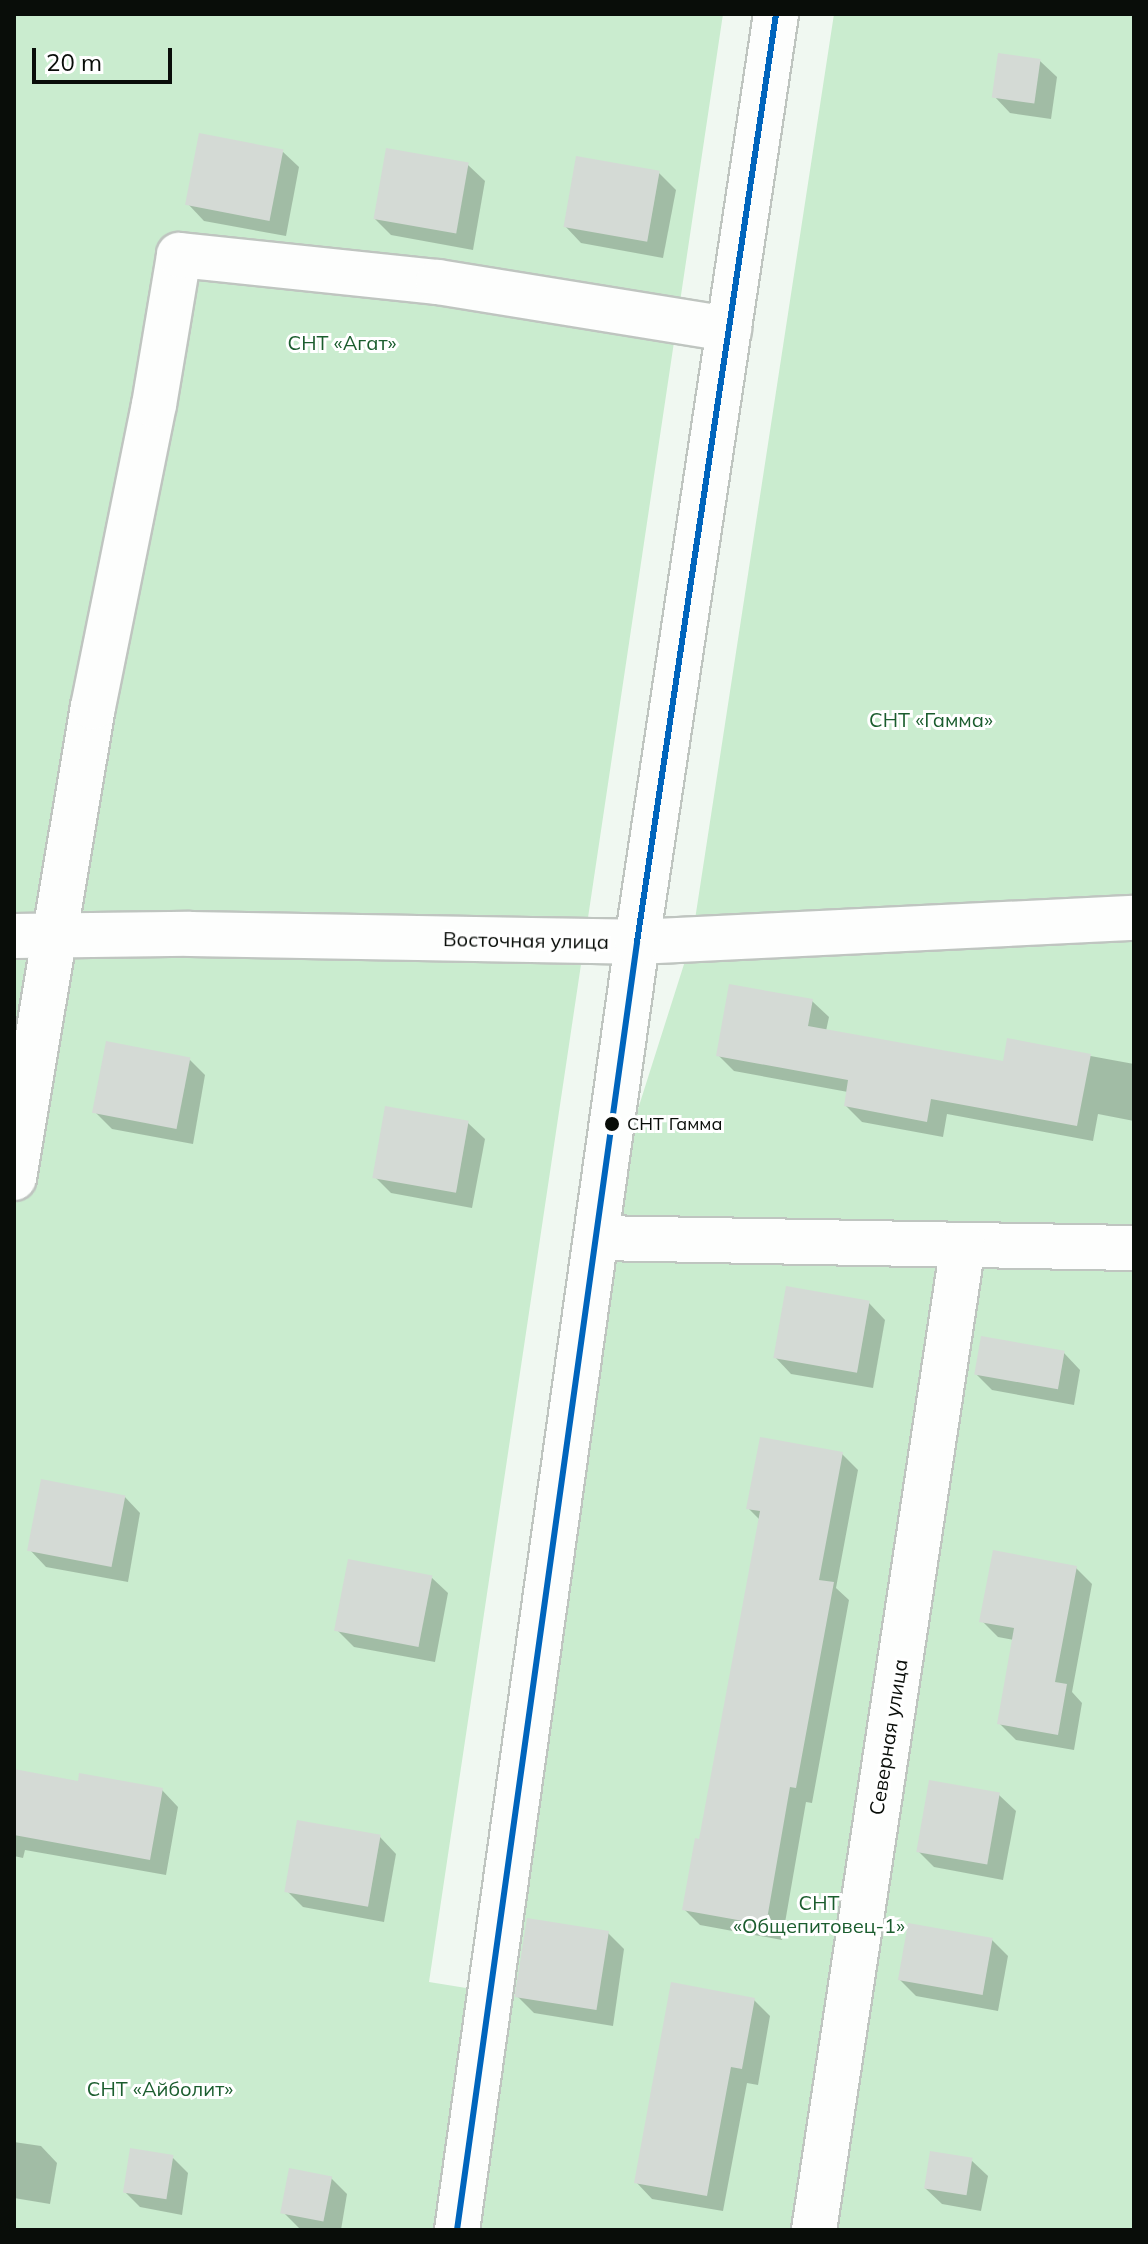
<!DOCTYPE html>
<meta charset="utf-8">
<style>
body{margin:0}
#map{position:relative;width:1148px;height:2244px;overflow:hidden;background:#f0f8f1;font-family:Mulish,sans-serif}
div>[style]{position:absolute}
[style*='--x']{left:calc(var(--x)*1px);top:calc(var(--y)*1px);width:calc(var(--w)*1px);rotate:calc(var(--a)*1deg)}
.green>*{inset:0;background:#caeccf}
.shadow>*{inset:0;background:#0003}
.building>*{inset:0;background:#d4dad5;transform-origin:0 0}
.roads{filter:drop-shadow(2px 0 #bfc5c0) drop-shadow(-2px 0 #bfc5c0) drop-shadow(0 2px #bfc5c0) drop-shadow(0 -2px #bfc5c0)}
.minor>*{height:44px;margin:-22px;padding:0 22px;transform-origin:22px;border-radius:22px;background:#fdfefd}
.bus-1>*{height:6px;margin:-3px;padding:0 3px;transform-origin:3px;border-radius:3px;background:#0065bd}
.dots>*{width:22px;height:22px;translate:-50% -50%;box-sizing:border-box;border:4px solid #fff;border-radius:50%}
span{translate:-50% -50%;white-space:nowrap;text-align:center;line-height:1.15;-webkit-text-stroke:6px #fff;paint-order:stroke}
.bus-label{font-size:18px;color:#090d09}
.left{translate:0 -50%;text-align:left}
.park-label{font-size:20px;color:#1b5d2e}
.street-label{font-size:20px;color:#090d09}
.frame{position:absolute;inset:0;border:16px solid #090d09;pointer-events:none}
.scale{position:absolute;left:32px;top:48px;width:140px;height:36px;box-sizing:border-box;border:4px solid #090d09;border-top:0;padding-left:10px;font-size:24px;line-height:28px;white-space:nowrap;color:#090d09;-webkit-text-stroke:6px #fff;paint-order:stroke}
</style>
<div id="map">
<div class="green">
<i style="clip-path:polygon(14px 14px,723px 14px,429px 1982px,491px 1992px,597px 1238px,692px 939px,834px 14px,1134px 14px,1134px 2230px,14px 2230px)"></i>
</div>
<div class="shadow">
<i style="clip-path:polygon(1040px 61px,1057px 77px,1051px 119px,1010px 113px,994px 96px)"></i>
<i style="clip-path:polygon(282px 151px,299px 167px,286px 236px,204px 221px,188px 204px)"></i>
<i style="clip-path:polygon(468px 165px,485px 181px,473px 250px,391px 235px,375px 219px)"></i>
<i style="clip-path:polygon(659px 173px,676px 190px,663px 258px,581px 243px,565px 226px)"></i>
<i style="clip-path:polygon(812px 1001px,829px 1017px,826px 1031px,1005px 1064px,1009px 1041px,1134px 1064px,1134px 1121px,1098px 1114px,1093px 1141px,947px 1114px,943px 1137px,862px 1122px,846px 1106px,848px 1092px,734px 1071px,718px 1055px)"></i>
<i style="clip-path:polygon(189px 1059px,205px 1075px,193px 1144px,112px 1129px,95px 1112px)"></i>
<i style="clip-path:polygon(468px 1123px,485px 1139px,472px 1208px,391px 1193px,375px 1177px)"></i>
<i style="clip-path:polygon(869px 1303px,885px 1320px,873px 1388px,791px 1374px,775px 1357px)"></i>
<i style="clip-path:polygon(1064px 1353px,1080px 1370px,1074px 1405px,992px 1390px,976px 1374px)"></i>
<i style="clip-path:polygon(842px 1454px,858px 1470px,836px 1588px,849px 1600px,812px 1803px,806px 1802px,782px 1940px,700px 1925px,684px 1909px,701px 1841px,760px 1520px,748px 1508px)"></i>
<i style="clip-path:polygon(124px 1496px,140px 1513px,128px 1582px,46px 1567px,30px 1550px)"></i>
<i style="clip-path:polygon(1076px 1568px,1092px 1584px,1072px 1692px,1082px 1703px,1074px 1750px,1016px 1740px,1000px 1724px,1014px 1640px,998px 1637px,982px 1621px)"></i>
<i style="clip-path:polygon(431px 1577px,448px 1593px,435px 1662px,354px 1647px,338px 1631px)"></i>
<i style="clip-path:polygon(14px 1772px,79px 1783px,162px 1790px,178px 1807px,166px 1875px,25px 1850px,23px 1858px,14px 1856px)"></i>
<i style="clip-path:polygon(999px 1795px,1016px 1811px,1003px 1880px,934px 1867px,918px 1851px)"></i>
<i style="clip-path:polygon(380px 1837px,396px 1854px,384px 1922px,303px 1907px,287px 1891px)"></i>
<i style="clip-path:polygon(608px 1933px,624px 1949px,613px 2026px,534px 2013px,517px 1996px)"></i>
<i style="clip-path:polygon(992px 1940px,1008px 1956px,998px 2011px,916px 1996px,900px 1980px)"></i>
<i style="clip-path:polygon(754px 2000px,770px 2016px,758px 2085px,747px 2083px,723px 2211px,652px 2199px,636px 2182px)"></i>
<i style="clip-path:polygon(14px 2142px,41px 2146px,57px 2163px,50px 2204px,14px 2198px)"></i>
<i style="clip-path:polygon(172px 2157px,188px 2173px,182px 2215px,140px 2207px,124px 2191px)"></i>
<i style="clip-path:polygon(971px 2160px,988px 2176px,981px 2211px,942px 2204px,925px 2188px)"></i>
<i style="clip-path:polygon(331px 2178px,347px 2194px,341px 2230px,300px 2229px,284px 2213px)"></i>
</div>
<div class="building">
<i style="left:998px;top:53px;width:43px;height:45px;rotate:8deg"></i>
<i style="left:199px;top:133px;width:86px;height:73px;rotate:11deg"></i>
<i style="left:386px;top:148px;width:84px;height:72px;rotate:10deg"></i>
<i style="left:576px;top:156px;width:85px;height:72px;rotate:10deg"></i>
<i style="clip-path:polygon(729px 984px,813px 999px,808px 1026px,1003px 1061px,1007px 1038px,1091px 1054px,1077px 1126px,931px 1099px,927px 1122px,844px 1106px,848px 1080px,716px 1056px)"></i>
<i style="left:106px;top:1041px;width:86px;height:73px;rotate:11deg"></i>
<i style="left:385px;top:1106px;width:85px;height:73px;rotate:10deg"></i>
<i style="left:786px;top:1286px;width:85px;height:73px;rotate:10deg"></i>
<i style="left:981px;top:1336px;width:85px;height:39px;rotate:10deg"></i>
<i style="clip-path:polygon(760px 1437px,843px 1452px,819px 1580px,834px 1582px,796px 1788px,790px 1787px,766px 1925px,682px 1910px,695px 1838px,699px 1839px,760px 1511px,746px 1509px)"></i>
<i style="left:41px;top:1479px;width:86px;height:73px;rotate:11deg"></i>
<i style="clip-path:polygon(993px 1550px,1077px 1566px,1055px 1682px,1067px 1684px,1058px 1735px,997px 1724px,1014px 1628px,979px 1622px)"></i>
<i style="left:348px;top:1559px;width:86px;height:73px;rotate:11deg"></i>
<i style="clip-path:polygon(14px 1769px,78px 1781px,79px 1773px,163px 1788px,150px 1860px,14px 1835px)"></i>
<i style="left:929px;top:1780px;width:72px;height:73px;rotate:10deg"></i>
<i style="left:297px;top:1820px;width:85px;height:73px;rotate:10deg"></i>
<i style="left:527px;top:1918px;width:83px;height:80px;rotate:9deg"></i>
<i style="left:908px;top:1923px;width:86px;height:58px;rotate:10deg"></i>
<i style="clip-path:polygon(671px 1982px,755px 1998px,742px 2069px,731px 2067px,707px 2196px,634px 2183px)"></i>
<i style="left:130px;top:2148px;width:44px;height:45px;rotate:9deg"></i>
<i style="left:930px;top:2151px;width:43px;height:38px;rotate:9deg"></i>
<i style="left:289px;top:2168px;width:44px;height:46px;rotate:11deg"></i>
</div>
<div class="roads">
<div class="minor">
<i style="--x:14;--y:936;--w:176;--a:-0.7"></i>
<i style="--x:190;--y:934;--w:447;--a:1"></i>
<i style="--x:637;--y:942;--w:498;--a:-2.8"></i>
<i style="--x:14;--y:1178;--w:478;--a:-80.5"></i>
<i style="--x:93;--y:707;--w:308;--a:-78.6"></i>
<i style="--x:154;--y:405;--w:152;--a:-80.5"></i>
<i style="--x:179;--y:255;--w:260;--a:6"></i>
<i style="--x:438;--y:282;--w:295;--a:9.2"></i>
<i style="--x:597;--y:1238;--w:537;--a:1.07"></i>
<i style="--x:457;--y:2230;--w:1301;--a:-82.04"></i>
<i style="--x:637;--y:942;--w:938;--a:-81.48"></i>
<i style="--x:814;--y:2230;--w:996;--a:-81.4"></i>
</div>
</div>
<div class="bus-1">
<i style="--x:457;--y:2230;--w:1301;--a:-82.04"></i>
<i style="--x:637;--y:942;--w:938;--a:-81.48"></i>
</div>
<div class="dots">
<i style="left:612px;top:1124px;background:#090d09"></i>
</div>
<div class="bus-label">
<span class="left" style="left:627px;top:1124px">СНТ Гамма</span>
</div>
<div class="park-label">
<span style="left:342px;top:342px">СНТ «Агат»</span>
<span style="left:931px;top:719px">СНТ «Гамма»</span>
<span style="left:819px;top:1914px">СНТ<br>«Общепитовец-1»</span>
<span style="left:160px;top:2088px">СНТ «Айболит»</span>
</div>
<div class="street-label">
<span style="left:526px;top:940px;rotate:1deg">Восточная улица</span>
<span style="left:888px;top:1737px;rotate:-81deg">Северная улица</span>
</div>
<div class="frame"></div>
<div class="scale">20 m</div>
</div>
